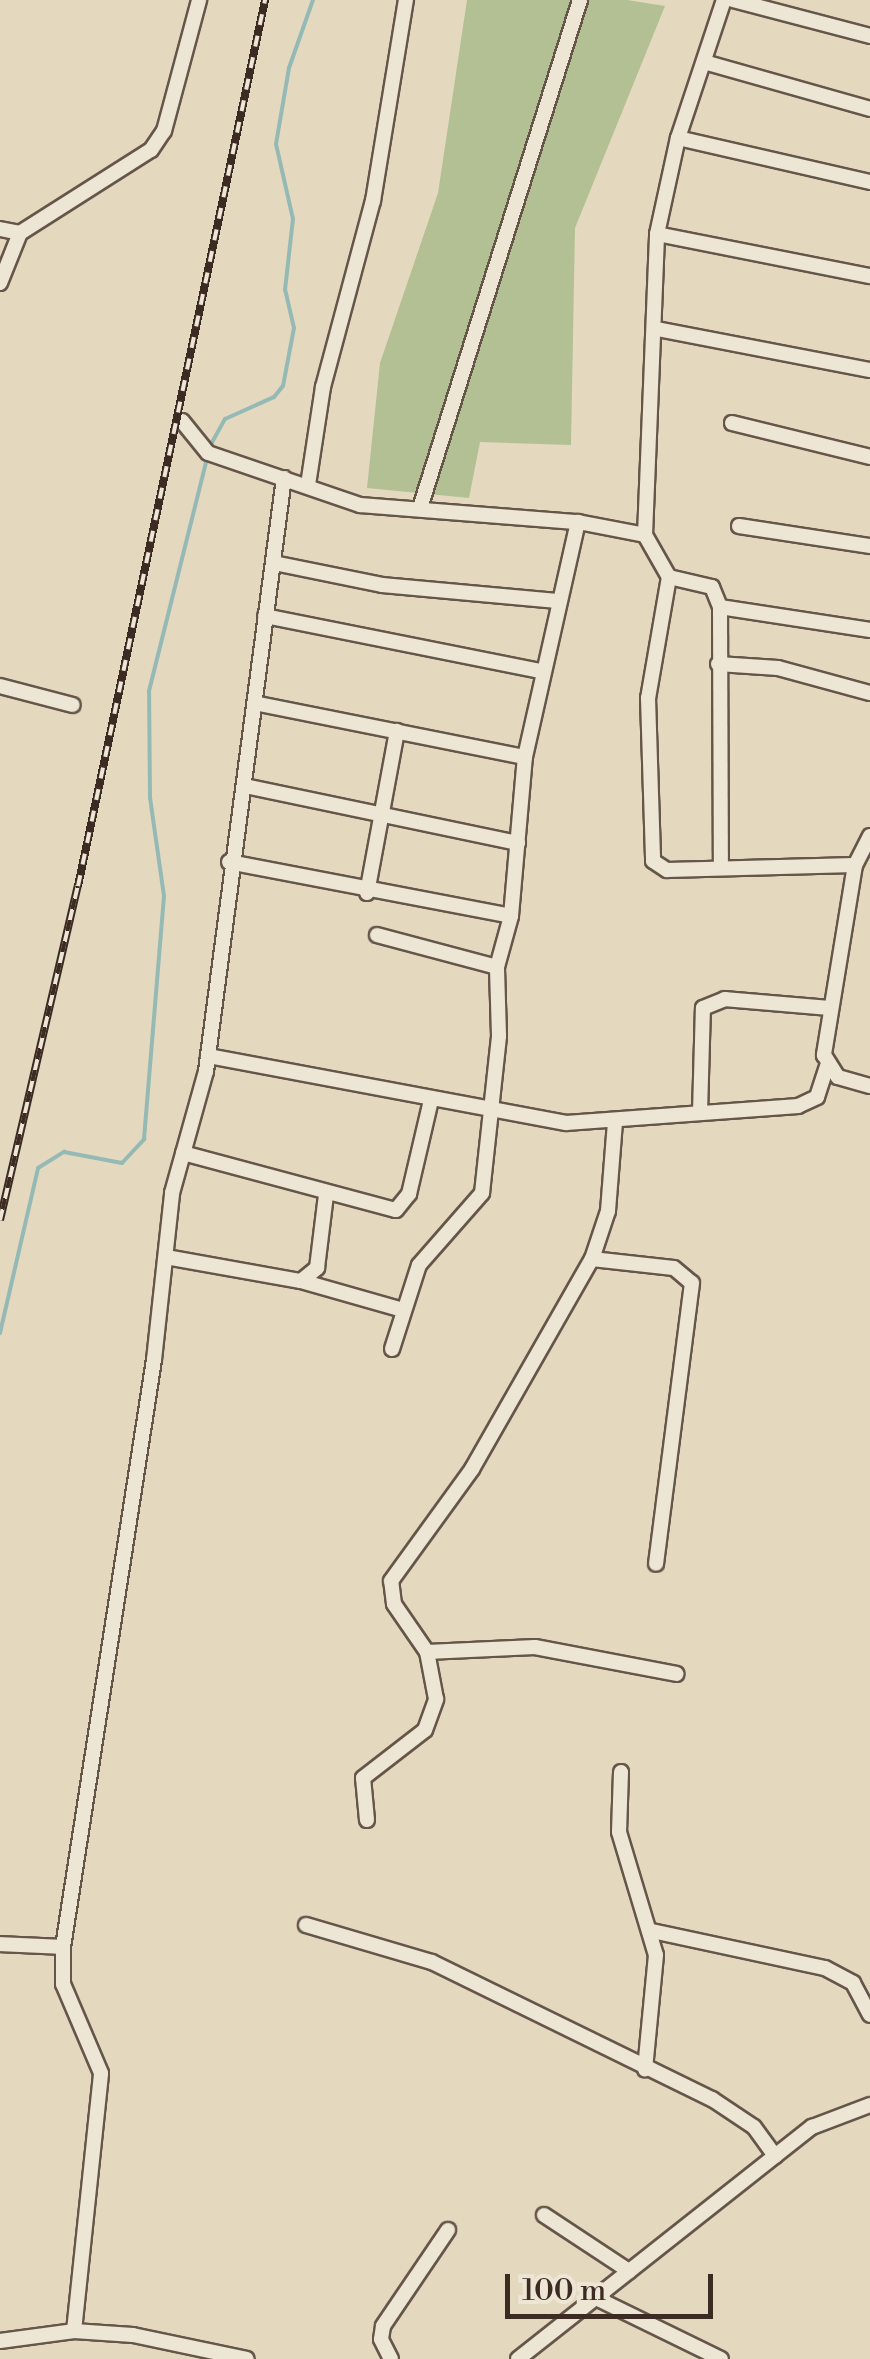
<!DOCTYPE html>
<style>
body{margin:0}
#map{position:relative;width:870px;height:2359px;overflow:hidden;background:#e4d9bf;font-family:"Libre Bodoni",serif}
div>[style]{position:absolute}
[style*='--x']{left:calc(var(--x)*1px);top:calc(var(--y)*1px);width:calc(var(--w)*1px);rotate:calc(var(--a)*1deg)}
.green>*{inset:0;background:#b2c094}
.stream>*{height:4px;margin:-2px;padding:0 2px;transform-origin:2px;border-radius:2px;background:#95bab5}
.roads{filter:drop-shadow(2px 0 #66564a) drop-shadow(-2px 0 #66564a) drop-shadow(0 2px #66564a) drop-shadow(0 -2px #66564a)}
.minor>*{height:14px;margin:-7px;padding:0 7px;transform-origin:7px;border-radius:7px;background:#ede6d5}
.rail>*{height:8px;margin-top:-4px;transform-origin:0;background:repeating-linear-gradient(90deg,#ede6d5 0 11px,#3c2b23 0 22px);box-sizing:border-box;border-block:2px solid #3c2b23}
span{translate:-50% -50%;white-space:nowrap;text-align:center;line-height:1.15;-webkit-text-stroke:8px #ede6d5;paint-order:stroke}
.scale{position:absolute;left:505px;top:2274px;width:208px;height:45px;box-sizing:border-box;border:5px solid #3c2b23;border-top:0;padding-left:12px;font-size:30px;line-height:35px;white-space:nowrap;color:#3c2b23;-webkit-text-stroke:8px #ede6d5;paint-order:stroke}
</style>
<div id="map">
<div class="green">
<i style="clip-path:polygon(467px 0,627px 0,665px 6px,575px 228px,571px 445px,480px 442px,469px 498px,367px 488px,380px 363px,438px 193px)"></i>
</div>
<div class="stream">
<i style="--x:210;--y:446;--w:31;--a:-61"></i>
<i style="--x:225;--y:419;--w:54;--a:-24.2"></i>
<i style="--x:274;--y:397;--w:14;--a:-51"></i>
<i style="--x:283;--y:386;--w:59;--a:-79.3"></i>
<i style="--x:294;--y:328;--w:39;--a:-103"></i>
<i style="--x:285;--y:290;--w:71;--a:-83.6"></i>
<i style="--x:293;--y:219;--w:77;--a:-102.8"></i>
<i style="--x:276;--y:144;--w:77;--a:-80.3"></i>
<i style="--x:289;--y:68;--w:72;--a:-70.6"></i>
<i style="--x:0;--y:1333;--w:169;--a:-77"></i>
<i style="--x:38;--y:1168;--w:31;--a:-32"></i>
<i style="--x:64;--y:1152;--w:59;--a:10.7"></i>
<i style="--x:122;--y:1163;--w:33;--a:-47"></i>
<i style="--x:144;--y:1139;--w:244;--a:-85.3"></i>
<i style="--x:164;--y:896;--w:99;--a:-98.1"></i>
<i style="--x:150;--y:798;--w:107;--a:-90.5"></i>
<i style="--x:149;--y:691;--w:243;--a:-76"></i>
</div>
<div class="roads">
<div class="minor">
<i style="--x:733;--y:0;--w:142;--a:14.7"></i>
<i style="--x:704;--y:62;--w:173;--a:15.8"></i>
<i style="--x:678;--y:138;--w:197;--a:12.9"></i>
<i style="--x:0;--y:229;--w:20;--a:11"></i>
<i style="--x:657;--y:234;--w:217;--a:11.2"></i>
<i style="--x:0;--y:283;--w:54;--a:-68.2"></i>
<i style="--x:20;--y:233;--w:155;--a:-32.4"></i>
<i style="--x:151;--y:150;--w:23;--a:-56"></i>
<i style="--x:164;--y:131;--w:136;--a:-75"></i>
<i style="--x:657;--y:329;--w:217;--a:10.9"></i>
<i style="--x:182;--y:421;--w:41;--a:50.9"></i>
<i style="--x:208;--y:453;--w:161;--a:18.9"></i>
<i style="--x:360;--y:505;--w:219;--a:4.5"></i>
<i style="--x:578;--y:522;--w:68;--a:11"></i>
<i style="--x:645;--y:535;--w:48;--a:60.3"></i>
<i style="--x:669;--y:577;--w:44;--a:13.1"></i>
<i style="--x:712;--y:587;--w:22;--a:68"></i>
<i style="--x:720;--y:607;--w:260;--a:89.8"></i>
<i style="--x:732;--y:423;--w:142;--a:13.8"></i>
<i style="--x:308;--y:485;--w:99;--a:-81.3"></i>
<i style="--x:323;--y:387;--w:193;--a:-75"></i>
<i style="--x:373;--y:201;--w:204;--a:-80.7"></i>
<i style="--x:420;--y:508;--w:533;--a:-72.52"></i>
<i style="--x:739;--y:526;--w:133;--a:8.7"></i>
<i style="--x:645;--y:535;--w:301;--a:-87.7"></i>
<i style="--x:657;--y:234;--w:98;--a:-77.7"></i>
<i style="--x:678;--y:138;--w:145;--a:-71.6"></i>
<i style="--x:274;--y:563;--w:110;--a:11.5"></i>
<i style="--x:382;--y:585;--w:176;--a:5.2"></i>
<i style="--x:669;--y:577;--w:123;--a:99.8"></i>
<i style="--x:648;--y:698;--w:163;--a:88.2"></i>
<i style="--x:653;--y:861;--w:17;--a:33"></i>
<i style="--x:667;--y:870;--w:188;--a:-1.5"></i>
<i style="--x:720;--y:607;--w:152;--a:8.7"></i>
<i style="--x:265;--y:616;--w:280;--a:11.3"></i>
<i style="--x:718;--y:664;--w:60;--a:3.8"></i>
<i style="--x:778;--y:668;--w:95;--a:15.2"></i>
<i style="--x:0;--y:686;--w:75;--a:14.6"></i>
<i style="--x:259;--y:704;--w:271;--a:11.3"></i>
<i style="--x:245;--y:786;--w:279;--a:11.8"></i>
<i style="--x:870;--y:836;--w:33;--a:117"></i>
<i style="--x:855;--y:865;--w:193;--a:99.3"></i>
<i style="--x:824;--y:1055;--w:26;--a:58"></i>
<i style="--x:838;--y:1077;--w:33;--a:16"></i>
<i style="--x:229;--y:862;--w:287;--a:10.8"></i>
<i style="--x:367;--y:893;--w:165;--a:-79.5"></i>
<i style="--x:377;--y:935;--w:124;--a:14.9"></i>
<i style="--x:208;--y:1056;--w:364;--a:10.6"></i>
<i style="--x:566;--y:1123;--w:233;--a:-4.2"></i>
<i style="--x:798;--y:1106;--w:21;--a:-25"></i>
<i style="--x:817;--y:1097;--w:33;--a:-72"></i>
<i style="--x:700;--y:1113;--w:105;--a:-88.4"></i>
<i style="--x:703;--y:1008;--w:24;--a:-22"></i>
<i style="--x:725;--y:999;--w:104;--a:4.9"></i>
<i style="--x:183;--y:1153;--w:220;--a:15"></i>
<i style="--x:396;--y:1210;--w:21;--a:-51"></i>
<i style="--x:409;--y:1194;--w:97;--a:-76.8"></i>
<i style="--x:166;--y:1257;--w:137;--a:10.1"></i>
<i style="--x:301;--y:1281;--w:21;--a:-39"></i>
<i style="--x:317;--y:1268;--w:74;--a:-83"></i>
<i style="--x:592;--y:1259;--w:82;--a:6.3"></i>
<i style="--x:674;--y:1268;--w:23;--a:40"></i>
<i style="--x:692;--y:1283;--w:283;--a:97.3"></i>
<i style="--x:301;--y:1281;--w:106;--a:15.9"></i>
<i style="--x:392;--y:1349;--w:88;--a:-72.2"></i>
<i style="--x:419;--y:1265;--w:96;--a:-48.8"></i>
<i style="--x:482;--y:1193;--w:158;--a:-83.8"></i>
<i style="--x:499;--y:1036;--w:69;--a:-91.7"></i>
<i style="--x:497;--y:967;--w:53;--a:-74.6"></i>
<i style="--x:511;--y:916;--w:160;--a:-85"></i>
<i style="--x:525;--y:757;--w:241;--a:-77.3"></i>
<i style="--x:427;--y:1652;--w:108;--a:-2.7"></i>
<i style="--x:535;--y:1647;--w:144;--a:10.8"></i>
<i style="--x:621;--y:1772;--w:60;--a:91.9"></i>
<i style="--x:619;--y:1832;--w:128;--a:73.3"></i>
<i style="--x:656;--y:1955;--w:115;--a:95.5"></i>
<i style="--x:367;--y:1820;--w:42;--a:-95.4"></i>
<i style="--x:363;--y:1778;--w:78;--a:-37.7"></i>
<i style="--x:425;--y:1730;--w:33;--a:-70"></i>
<i style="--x:436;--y:1699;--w:48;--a:-100.8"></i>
<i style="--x:427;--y:1652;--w:58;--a:-124.5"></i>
<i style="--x:394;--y:1604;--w:23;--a:-97"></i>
<i style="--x:391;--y:1581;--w:138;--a:-54.1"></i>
<i style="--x:472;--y:1469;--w:242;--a:-60.3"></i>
<i style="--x:592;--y:1259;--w:51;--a:-71.6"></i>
<i style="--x:608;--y:1211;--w:89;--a:-85.5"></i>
<i style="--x:306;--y:1925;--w:131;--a:16.4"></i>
<i style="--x:432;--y:1962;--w:312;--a:26.1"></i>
<i style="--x:712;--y:2099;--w:50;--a:33.7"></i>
<i style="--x:754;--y:2127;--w:36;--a:54"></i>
<i style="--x:652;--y:1931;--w:177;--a:12.1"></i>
<i style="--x:825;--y:1968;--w:32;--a:28"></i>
<i style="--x:853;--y:1983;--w:36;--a:62"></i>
<i style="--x:0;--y:1944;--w:63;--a:2.7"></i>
<i style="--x:544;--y:2215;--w:102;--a:33.4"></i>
<i style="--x:596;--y:2298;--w:139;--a:26"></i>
<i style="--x:74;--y:2331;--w:259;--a:-84"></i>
<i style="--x:101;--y:2073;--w:97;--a:-113.1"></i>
<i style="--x:63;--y:1984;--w:37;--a:-90"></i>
<i style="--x:63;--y:1947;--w:594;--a:-81.19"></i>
<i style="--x:154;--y:1360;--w:168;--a:-83.8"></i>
<i style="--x:172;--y:1193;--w:127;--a:-74.4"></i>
<i style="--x:206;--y:1071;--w:598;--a:-82.51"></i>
<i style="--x:0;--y:2341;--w:75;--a:-7.7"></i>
<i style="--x:74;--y:2331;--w:59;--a:3.9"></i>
<i style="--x:133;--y:2335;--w:116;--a:11.9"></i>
<i style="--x:391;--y:2359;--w:22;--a:-117"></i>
<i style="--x:381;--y:2339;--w:13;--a:-81"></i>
<i style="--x:383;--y:2326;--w:116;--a:-55.9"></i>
<i style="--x:518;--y:2359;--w:375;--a:-38.3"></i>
<i style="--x:812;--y:2127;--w:62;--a:-20.8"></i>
</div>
</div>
<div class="rail">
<i style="--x:0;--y:1220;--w:343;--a:-76.9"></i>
<i style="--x:78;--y:886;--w:906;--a:-78.08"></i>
</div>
<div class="scale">100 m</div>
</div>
